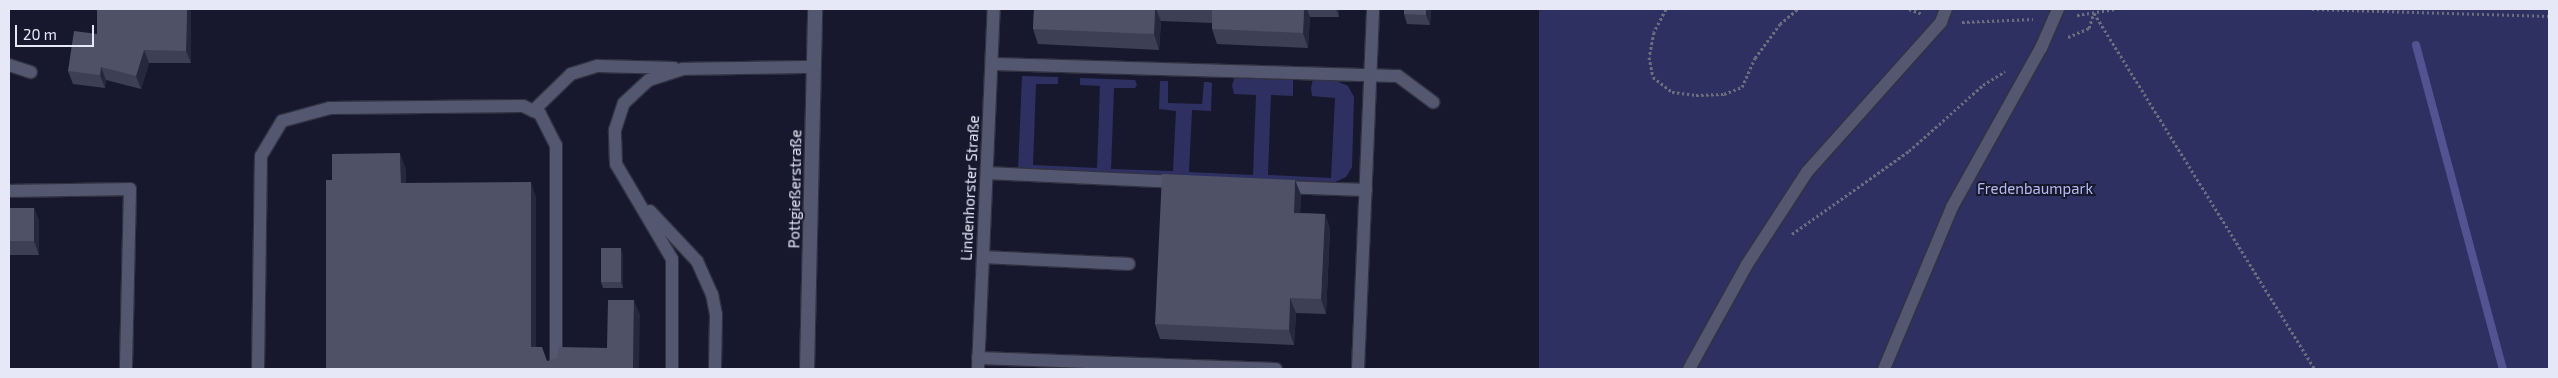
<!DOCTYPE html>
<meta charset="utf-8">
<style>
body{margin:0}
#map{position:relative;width:2558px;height:378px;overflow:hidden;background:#17182d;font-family:"Exo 2",sans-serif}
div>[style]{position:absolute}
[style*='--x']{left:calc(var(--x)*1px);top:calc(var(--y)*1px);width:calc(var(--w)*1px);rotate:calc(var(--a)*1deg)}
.green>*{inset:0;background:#2e3062;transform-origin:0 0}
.stream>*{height:8px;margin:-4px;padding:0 4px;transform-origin:4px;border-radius:4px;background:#515490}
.path>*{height:3px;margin-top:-1.5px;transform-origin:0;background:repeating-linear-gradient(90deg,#6c6e80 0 2.5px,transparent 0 5px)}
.roads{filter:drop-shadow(1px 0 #313242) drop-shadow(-1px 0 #313242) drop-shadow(0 1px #313242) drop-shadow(0 -1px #313242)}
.service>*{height:12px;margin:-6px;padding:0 6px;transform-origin:6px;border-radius:6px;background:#545770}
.tertiary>*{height:14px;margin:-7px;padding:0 7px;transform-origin:7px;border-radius:7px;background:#545770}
.wall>*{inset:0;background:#3d3f55}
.shaded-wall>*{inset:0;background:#26283e}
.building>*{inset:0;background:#4f5167;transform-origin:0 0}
span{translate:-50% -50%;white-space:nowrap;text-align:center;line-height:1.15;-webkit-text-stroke:4px #17182d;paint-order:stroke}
.street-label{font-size:15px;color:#e6e8f7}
.park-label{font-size:15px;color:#b6bcf1}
.frame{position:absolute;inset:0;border:10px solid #e6e8f7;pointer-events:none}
.scale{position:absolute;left:15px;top:25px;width:79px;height:22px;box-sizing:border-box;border:2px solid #e6e8f7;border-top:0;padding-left:6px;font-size:15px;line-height:18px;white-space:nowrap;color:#e6e8f7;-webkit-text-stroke:4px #17182d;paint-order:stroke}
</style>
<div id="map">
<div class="green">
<i style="left:1539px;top:9px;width:1010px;height:361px"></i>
<i style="clip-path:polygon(1022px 76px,1058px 77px,1058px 84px,1036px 84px,1033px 165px,1097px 168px,1100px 86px,1080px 85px,1080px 78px,1135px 80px,1137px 85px,1135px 88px,1114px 88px,1111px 169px,1173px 171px,1176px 111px,1159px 109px,1160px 81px,1168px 81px,1168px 103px,1202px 104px,1204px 82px,1208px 82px,1212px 83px,1211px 111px,1192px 110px,1189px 172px,1253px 175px,1256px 95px,1234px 94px,1232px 85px,1235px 77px,1293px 79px,1293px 96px,1271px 95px,1268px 175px,1331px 178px,1335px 98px,1312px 96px,1311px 88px,1313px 79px,1334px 80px,1348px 86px,1354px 97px,1352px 167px,1346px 177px,1333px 183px,1018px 169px)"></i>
</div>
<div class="stream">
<i style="--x:2416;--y:45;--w:335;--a:75"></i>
</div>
<div class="path">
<i style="--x:1666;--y:9;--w:26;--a:118"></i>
<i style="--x:1654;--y:32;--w:25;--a:101"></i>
<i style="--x:1649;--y:57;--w:20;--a:79"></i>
<i style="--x:1653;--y:77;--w:24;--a:38"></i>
<i style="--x:1672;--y:92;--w:24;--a:7"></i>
<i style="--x:1696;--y:95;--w:28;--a:-2"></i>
<i style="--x:1724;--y:94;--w:19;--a:-21"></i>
<i style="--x:1742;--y:87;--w:32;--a:-66"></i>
<i style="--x:1755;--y:58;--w:42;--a:-53.7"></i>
<i style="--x:1780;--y:24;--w:23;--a:-40"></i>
<i style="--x:1909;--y:9;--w:15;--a:20"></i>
<i style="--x:2312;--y:9;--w:237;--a:1.7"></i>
<i style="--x:2094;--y:13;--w:419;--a:58.2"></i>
<i style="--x:2077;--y:15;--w:39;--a:-9"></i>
<i style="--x:1962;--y:22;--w:71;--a:-2.4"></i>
<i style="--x:2068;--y:37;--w:23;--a:-23"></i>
<i style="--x:2089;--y:28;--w:16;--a:-72"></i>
<i style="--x:1792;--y:234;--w:143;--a:-35.4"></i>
<i style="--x:1909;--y:151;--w:99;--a:-41.7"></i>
<i style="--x:1983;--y:85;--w:26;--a:-32"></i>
</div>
<div class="roads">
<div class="service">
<i style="--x:992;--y:64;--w:406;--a:1.7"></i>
<i style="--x:1398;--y:76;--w:44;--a:36.6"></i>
<i style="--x:9;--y:65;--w:23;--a:18"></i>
<i style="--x:533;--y:111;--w:53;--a:-44.2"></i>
<i style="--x:571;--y:74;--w:28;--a:-17"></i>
<i style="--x:598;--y:66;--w:76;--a:1.5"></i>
<i style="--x:987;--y:173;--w:192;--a:2.7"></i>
<i style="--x:1281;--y:187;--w:85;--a:2"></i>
<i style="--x:9;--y:191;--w:121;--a:-0.9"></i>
<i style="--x:130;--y:189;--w:180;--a:91.3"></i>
<i style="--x:650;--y:211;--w:69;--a:46.8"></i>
<i style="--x:697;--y:261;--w:36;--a:66"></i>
<i style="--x:712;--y:294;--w:21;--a:79"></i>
<i style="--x:716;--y:315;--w:54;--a:91.1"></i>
<i style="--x:983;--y:257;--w:146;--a:2.7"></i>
<i style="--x:978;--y:358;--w:298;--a:2.1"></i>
<i style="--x:258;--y:369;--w:213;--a:-89.2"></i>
<i style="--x:261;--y:156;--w:41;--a:-59"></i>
<i style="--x:282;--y:121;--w:50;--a:-15.2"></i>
<i style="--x:330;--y:108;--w:193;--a:-0.6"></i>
<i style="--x:523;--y:106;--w:19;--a:25"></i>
<i style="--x:540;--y:114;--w:35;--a:63"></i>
<i style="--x:556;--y:145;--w:224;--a:90"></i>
<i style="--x:672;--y:369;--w:110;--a:-90"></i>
<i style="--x:672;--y:259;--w:110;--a:-120.5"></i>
<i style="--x:616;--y:164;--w:34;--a:-92"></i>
<i style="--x:615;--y:130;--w:28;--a:-72"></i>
<i style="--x:624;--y:103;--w:34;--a:-43"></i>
<i style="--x:649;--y:80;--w:35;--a:-18"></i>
<i style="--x:682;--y:69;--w:133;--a:-0.9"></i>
<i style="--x:978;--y:369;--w:360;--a:-87.5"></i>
<i style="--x:1358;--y:369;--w:360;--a:-87.6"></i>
<i style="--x:1689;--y:369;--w:118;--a:-61"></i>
<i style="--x:1746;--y:266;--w:112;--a:-57"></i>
<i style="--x:1807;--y:172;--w:201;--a:-48.2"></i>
<i style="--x:1941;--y:22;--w:14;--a:-69"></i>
<i style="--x:1884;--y:369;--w:176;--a:-67.2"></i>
<i style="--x:1952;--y:207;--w:182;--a:-60.8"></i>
<i style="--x:2041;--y:48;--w:43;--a:-66.4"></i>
</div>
<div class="tertiary">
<i style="--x:807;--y:369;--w:360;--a:-88.7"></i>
</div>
</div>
<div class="wall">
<i style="clip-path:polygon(191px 9px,191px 63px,149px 63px,141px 89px,106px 80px,105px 88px,73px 84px,68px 71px,97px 34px)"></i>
<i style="clip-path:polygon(1034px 9px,1339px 9px,1339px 17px,1310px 17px,1308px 48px,1217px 44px,1212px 29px,1212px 23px,1161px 21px,1159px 50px,1038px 44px,1033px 29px)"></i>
<i style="clip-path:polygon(1404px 9px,1431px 9px,1430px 25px,1407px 24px,1404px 14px)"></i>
<i style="clip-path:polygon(1295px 180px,1301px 195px,1300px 213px,1325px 214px,1330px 229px,1326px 314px,1296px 313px,1294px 345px,1160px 339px,1155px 324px)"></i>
<i style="clip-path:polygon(9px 208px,34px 208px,39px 221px,39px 255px,9px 255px)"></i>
<i style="clip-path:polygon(623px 254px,623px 288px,603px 288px,601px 282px)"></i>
</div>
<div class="shaded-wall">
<i style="clip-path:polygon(187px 9px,191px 9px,191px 63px,186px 51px)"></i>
<i style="clip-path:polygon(1155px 9px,1156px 9px,1161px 21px,1159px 50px,1154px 34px)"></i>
<i style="clip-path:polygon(1304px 9px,1307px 9px,1310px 17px,1308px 48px,1303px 33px)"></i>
<i style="clip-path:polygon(1336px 9px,1339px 9px,1339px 17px)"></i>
<i style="clip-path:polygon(1426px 9px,1431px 9px,1430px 25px,1426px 15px)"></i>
<i style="clip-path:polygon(144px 50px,149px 63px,141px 89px,136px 76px)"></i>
<i style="clip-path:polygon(101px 67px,106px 80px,105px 88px,100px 75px)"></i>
<i style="clip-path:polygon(400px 153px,406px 169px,406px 198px,401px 183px)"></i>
<i style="clip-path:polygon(1295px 180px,1301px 195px,1299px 227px,1294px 213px)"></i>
<i style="clip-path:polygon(531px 182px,536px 197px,536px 362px,531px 347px)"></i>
<i style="clip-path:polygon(34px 208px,39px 221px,39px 255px,34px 241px)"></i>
<i style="clip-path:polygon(1325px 214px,1330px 229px,1326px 314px,1321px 299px)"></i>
<i style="clip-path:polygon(621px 248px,623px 254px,623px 288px,621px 282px)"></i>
<i style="clip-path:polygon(1290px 298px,1296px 313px,1294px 345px,1289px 330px)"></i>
<i style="clip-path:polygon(634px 300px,640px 315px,639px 369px,633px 369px)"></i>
</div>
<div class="building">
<i style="clip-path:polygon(97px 9px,187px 9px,186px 51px,144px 50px,136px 76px,101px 67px,100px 75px,68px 71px,74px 31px,97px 34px)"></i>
<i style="clip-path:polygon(1034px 9px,1155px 9px,1154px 34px,1033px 29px)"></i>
<i style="clip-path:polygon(1212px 9px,1304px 9px,1303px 33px,1212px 29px)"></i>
<i style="clip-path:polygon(1404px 9px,1426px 9px,1426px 15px,1404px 14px)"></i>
<i style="clip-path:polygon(400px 153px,401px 183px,531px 182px,531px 347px,542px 347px,547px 361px,557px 358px,559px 347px,607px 348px,608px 300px,634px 300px,633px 369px,326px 369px,326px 180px,332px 180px,332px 154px)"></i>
<i style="clip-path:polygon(1162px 174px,1295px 180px,1294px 213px,1325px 214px,1321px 299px,1290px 298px,1289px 330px,1155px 324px)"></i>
<i style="left:9px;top:208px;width:25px;height:33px"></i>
<i style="left:601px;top:248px;width:20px;height:34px"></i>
</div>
<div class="street-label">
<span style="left:970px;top:188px;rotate:-87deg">Lindenhorster Straße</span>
<span style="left:795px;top:189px;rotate:-89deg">Pottgießerstraße</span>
</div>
<div class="park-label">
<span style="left:2035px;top:189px">Fredenbaumpark</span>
</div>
<div class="frame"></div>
<div class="scale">20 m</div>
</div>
